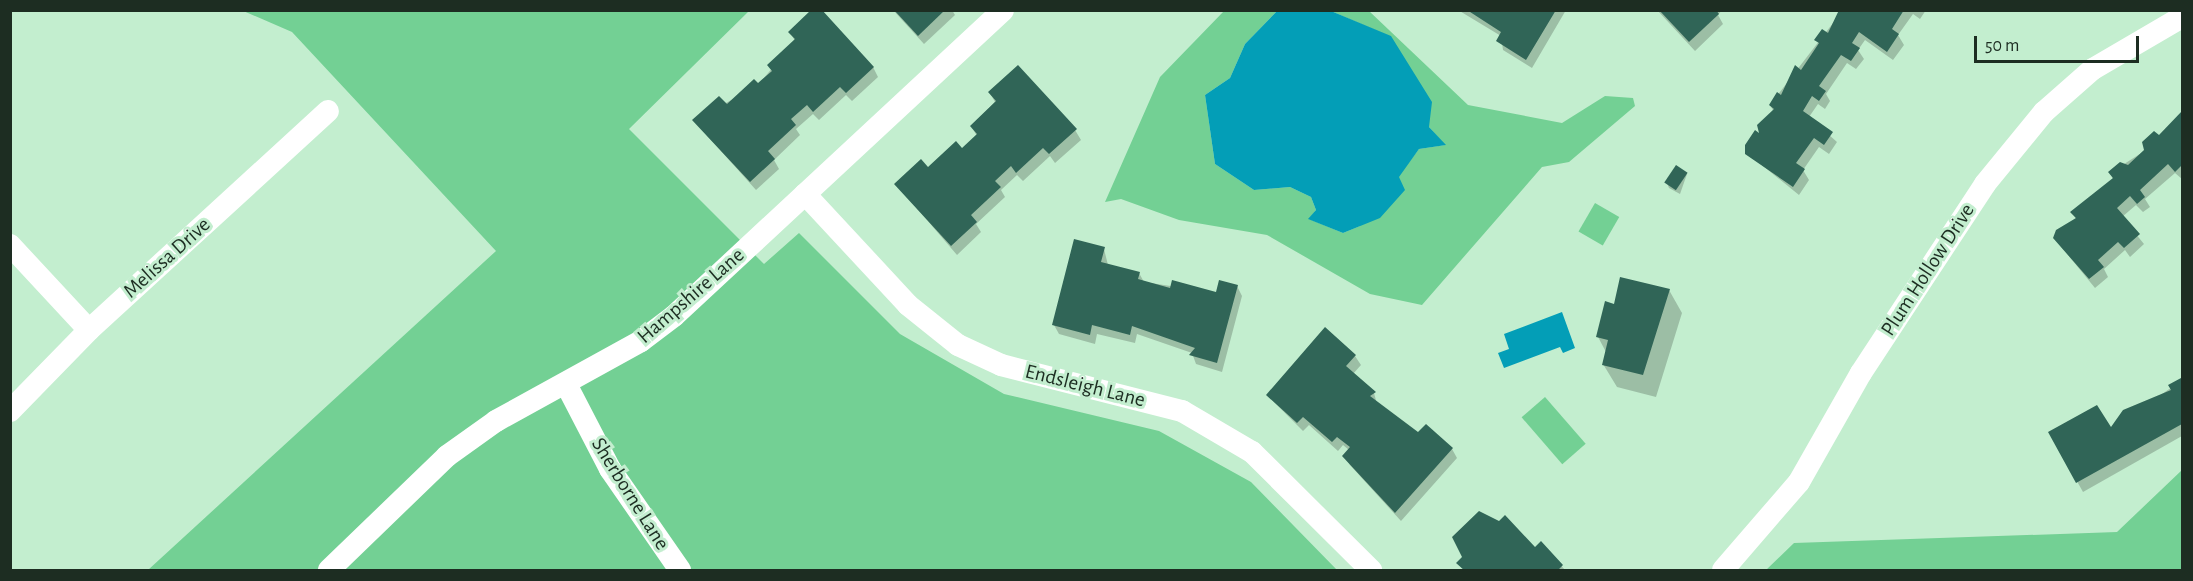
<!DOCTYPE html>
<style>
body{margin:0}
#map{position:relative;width:2193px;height:581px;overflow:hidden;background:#c3eecf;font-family:"Alegreya Sans",sans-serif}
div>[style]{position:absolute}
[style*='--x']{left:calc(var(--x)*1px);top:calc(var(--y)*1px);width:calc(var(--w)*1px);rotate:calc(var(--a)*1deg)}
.green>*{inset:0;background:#73d094;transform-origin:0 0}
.water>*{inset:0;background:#039eb7}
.shadow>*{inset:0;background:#0003}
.building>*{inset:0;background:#306557;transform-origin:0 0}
.street>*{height:22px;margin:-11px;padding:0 11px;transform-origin:11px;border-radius:11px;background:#fff}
span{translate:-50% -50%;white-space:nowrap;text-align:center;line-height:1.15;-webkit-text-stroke:6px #c3eecf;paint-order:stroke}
.street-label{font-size:21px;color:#1d2d22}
.frame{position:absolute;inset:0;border:12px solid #1d2d22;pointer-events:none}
.scale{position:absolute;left:1974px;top:36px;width:165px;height:27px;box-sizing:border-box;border:3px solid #1d2d22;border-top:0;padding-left:8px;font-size:18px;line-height:21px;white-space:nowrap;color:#1d2d22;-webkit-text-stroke:4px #c3eecf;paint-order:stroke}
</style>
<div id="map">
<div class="green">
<i style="clip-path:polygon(241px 10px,749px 11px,629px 129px,764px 264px,799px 233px,900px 334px,1004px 394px,1159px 431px,1251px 482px,1337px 570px,148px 570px,496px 251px,292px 32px)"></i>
<i style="clip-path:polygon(1224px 11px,1277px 11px,1245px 44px,1230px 78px,1205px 95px,1215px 164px,1254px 190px,1290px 187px,1311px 197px,1316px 210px,1309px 219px,1343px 233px,1360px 226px,1419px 149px,1445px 145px,1429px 127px,1391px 37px,1331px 11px,1369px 11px,1468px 105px,1562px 123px,1605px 96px,1633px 98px,1635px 106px,1569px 162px,1542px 167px,1422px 305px,1370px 294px,1267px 235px,1179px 220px,1121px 199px,1105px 202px,1160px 77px)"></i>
<i style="left:1595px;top:203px;width:28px;height:33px;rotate:30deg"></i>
<i style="left:1545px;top:397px;width:62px;height:31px;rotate:49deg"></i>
<i style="clip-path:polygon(2182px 470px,2182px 570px,1766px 570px,1794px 543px,2117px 532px)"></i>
</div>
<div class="water">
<i style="clip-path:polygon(1277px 11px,1331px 11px,1391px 36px,1432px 102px,1429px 127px,1446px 145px,1419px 149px,1399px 177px,1405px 190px,1380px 218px,1343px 233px,1308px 219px,1316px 210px,1311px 197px,1290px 187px,1254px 190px,1215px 164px,1205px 95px,1230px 78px,1245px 44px)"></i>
<i style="clip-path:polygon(1562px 312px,1575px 348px,1563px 353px,1560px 347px,1504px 368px,1498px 353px,1509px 349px,1504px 334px)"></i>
</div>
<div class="shadow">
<i style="clip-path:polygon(893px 10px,952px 10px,955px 15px,924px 44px)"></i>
<i style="clip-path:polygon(1458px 10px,1566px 10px,1532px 68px,1503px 50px,1501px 36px)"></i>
<i style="clip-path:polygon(1657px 10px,1722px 10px,1718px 15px,1723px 24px,1695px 51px)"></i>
<i style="clip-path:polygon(1843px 10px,1926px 10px,1920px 19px,1913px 14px,1898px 35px,1904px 45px,1893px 60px,1865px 40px,1858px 50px,1864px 59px,1856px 69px,1847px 63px,1826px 94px,1830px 101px,1825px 109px,1818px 104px,1809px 117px,1837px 142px,1829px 154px,1819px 147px,1803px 170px,1809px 180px,1799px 195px,1747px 153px,1761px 131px,1758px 125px,1774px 112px,1770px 105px)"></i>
<i style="clip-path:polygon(790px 32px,873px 67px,878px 77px,852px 101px,846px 95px,819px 120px,813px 114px,796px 129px,800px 135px,774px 160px,779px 169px,756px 190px,694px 121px,758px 85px,795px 41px)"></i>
<i style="clip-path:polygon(990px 93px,1075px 130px,1081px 140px,1055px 163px,1050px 156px,1023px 181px,1017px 175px,1001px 190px,1005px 197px,976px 224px,981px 232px,957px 255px,896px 184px,962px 150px,977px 136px,971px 126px,995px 102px)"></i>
<i style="clip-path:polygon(2182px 114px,2182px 179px,2175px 173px,2145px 199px,2150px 207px,2143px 212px,2136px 205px,2122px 217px,2144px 244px,2130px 257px,2125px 250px,2104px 269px,2108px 277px,2095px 288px,2054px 238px,2076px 219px,2072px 212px,2113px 179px,2110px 173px,2146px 150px)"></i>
<i style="clip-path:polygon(1687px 174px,1680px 194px,1669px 188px,1667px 183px)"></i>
<i style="clip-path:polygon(1104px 249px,1108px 265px,1139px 273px,1144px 282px,1217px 293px,1237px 286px,1242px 296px,1222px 372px,1196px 364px,1192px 353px,1137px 334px,1135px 343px,1097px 334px,1095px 344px,1059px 334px,1054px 325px)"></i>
<i style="clip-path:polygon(1669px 290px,1682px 313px,1656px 397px,1617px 387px,1603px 364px,1606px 352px,1598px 337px,1615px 306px)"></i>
<i style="clip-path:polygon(1355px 356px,1361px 365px,1353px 374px,1374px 393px,1377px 404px,1418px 434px,1452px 449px,1457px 458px,1401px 521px,1350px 465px,1344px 456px,1349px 450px,1343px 445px,1338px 451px,1309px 425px,1303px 431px,1267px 395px)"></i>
<i style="clip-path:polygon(2182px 380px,2182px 436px,2083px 492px,2050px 433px,2111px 430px)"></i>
<i style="clip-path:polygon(1541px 543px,1565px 570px,1463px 570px,1458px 563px,1535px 549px)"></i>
</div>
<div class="building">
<i style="clip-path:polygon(811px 10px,822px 10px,874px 67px,846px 93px,840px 87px,813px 112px,807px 105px,791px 119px,796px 125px,768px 151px,775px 159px,750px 182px,692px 120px,719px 96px,727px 104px,754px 79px,758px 83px,772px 71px,767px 65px,795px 39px,788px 32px)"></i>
<i style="clip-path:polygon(894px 10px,945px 10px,918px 36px)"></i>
<i style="clip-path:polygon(1467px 10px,1556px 10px,1526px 60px,1496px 41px,1501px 32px)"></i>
<i style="clip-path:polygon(1659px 10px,1716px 10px,1719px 14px,1689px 42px)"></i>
<i style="clip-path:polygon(1839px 10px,1904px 10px,1892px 29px,1899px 34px,1887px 52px,1859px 32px,1852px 43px,1860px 48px,1851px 61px,1841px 55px,1819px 86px,1826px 91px,1819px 101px,1812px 96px,1803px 111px,1833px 132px,1824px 145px,1814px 138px,1796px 163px,1805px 169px,1793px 187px,1745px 154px,1745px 145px,1755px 130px,1759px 133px,1757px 125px,1774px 109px,1769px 105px,1777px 92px,1781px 95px,1795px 65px,1801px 70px,1819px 43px,1814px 40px,1822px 29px,1828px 33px)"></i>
<i style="clip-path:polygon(1018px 65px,1077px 129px,1049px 154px,1043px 148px,1016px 173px,1011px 166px,995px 181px,1001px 187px,971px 215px,977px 222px,951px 246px,894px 184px,921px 159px,928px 167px,956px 141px,962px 148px,977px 134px,970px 126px,996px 101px,988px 92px)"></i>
<i style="clip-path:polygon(2182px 111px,2182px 165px,2175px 172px,2168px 164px,2140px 190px,2145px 197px,2137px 204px,2130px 196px,2117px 208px,2140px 234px,2124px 248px,2118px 242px,2098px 260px,2104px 267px,2089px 279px,2053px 238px,2056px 230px,2076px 218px,2070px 212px,2113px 178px,2108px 172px,2120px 162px,2128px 165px,2144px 150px,2142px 142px,2154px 131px,2159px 135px)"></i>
<i style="left:1676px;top:165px;width:14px;height:21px;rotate:34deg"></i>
<i style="clip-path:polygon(1074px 239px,1105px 247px,1101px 262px,1140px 272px,1138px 279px,1170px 288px,1172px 280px,1216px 292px,1219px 280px,1238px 285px,1217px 363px,1189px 355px,1195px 348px,1132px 326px,1130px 335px,1092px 325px,1090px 335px,1052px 325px)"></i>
<i style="clip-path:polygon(1620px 277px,1670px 289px,1643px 375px,1602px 365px,1608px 340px,1596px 337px,1605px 301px,1614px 304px)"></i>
<i style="clip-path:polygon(1325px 327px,1356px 355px,1346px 366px,1376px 392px,1370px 396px,1418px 432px,1426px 424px,1453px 448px,1395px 513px,1342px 456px,1350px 447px,1337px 437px,1332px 442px,1303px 417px,1297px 423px,1266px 395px)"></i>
<i style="clip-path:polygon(2181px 378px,2182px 424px,2076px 483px,2048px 432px,2097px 405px,2111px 427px,2123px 410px,2171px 390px,2168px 385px)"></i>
<i style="clip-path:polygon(1479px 511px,1499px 521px,1505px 515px,1535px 547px,1541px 541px,1563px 565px,1558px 570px,1464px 570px,1456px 563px,1462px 557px,1452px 537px)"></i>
</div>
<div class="street">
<i style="--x:805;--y:194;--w:151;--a:47.1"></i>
<i style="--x:908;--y:305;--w:64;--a:38.7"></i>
<i style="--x:958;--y:345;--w:47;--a:24.9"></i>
<i style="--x:1001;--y:365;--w:187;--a:14.3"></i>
<i style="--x:1182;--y:411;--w:81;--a:30.4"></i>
<i style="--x:1252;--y:452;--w:168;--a:44.8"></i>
<i style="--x:10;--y:245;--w:116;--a:47.1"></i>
<i style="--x:566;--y:384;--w:96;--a:62.6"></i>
<i style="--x:610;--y:469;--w:123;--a:55.3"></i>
<i style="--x:10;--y:411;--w:113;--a:-45.7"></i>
<i style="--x:89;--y:330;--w:324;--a:-42.5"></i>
<i style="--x:329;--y:570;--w:164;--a:-44"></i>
<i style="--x:447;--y:456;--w:60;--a:-35.5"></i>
<i style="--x:496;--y:421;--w:166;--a:-28.9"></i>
<i style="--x:641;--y:341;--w:41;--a:-37.1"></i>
<i style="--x:674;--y:316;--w:449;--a:-42.9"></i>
<i style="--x:1723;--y:570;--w:116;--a:-49.2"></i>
<i style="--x:1799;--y:482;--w:125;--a:-60.4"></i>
<i style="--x:1861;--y:373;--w:226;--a:-56.7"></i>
<i style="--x:1985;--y:184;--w:93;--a:-50.7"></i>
<i style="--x:2044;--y:112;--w:65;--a:-41.3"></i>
<i style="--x:2093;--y:69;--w:103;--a:-30.3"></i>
</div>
<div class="street-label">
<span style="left:167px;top:258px;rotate:-42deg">Melissa Drive</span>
<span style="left:1928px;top:270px;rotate:-57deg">Plum Hollow Drive</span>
<span style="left:691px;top:296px;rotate:-41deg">Hampshire Lane</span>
<span style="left:1085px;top:386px;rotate:14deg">Endsleigh Lane</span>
<span style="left:630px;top:494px;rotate:58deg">Sherborne Lane</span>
</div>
<div class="frame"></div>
<div class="scale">50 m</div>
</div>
